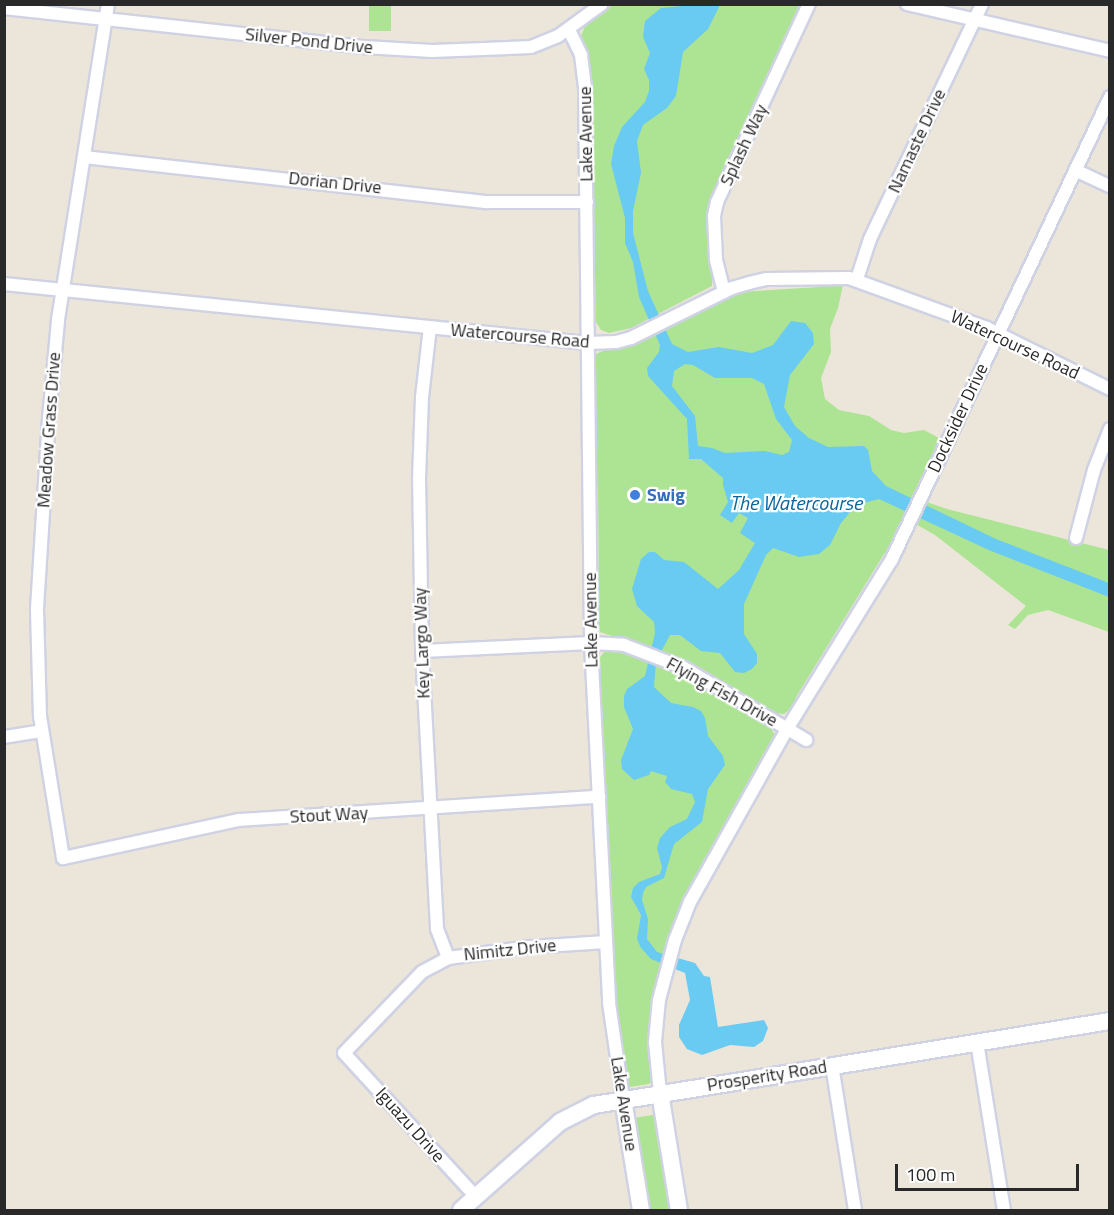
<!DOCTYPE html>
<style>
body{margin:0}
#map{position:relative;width:1114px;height:1215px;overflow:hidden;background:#ece5da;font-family:"Titillium Web",sans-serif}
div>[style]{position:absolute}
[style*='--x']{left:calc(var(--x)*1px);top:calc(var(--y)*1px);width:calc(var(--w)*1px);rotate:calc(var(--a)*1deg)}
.green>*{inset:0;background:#ade494;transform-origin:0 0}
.water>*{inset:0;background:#69caf2}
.roads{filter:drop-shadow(2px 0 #cfd2e3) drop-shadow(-2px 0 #cfd2e3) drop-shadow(0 2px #cfd2e3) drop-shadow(0 -2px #cfd2e3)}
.street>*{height:12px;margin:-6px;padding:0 6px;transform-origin:6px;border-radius:6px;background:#fff}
.secondary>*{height:16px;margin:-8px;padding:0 8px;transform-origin:8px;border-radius:8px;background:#fff}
.dots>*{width:16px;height:16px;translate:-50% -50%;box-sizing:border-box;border:3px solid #fff;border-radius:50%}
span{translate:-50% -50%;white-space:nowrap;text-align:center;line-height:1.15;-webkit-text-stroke:4.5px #fff;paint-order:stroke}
.street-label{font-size:18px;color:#292929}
.shop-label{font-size:18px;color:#366cbe;font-weight:700}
.left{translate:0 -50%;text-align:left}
.water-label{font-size:20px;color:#09669d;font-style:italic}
.frame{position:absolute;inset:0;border:6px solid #292929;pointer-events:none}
.scale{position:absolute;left:895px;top:1164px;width:184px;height:27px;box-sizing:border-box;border:3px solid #292929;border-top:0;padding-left:8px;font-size:18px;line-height:21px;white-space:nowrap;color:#292929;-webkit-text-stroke:4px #fff;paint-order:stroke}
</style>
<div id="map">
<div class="green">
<i style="left:369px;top:5px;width:22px;height:26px"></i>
<i style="clip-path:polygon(613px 5px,804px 5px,800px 14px,796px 15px,719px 178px,712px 286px,631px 328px,609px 333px,601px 330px,596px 322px,591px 80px,580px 38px,586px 24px)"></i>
<i style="clip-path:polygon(825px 284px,843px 285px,838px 308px,830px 329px,831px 352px,821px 378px,825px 399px,839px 410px,869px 416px,891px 430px,904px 433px,924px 430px,939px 438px,915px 498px,947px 509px,1109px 550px,1109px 632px,1048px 610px,1028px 615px,1015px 629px,1008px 625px,1026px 606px,935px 535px,905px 518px,889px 551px,884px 554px,796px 697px,794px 706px,784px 714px,773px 713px,675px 657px,600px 632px,596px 625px,599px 605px,598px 488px,595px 481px,593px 362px,596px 354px,740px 292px,819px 287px)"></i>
<i style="clip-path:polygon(615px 650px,682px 674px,768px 724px,775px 735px,773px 742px,687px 898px,651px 1013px,648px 1045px,652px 1081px,649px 1084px,630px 1087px,626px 1086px,616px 1031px,597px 661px,605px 651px)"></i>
<i style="left:659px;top:1114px;width:97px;height:27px;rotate:81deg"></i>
</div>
<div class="water">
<i style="clip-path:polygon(evenodd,692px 5px,720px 5px,708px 29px,683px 52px,676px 96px,667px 108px,643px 125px,637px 141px,641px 173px,633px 211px,633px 233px,648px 291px,672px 344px,688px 352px,719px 347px,752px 353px,773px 345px,791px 321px,805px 323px,813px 333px,814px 344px,790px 375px,784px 407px,795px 426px,809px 438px,828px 447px,864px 446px,868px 450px,872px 471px,886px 486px,996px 539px,1109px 583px,1109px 597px,991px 551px,879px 499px,856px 505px,841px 523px,830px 545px,819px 554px,799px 557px,773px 548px,766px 555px,744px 604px,744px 634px,757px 654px,757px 663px,752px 669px,744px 673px,735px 672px,720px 653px,701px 651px,680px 635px,670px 635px,656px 661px,654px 687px,671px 703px,693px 707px,701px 711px,705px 718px,708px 736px,723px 756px,725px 765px,708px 789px,702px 822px,674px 844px,664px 878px,646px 887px,643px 893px,642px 900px,648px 919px,647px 939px,657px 952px,695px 963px,704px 976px,710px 977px,718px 1027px,764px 1020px,768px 1028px,763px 1041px,754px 1047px,730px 1045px,702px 1055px,687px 1049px,679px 1037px,679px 1025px,690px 1000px,685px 973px,651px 959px,641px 948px,637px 939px,641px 915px,631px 897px,633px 888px,639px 882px,660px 874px,662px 867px,657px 848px,660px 838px,670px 827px,687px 819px,695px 802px,692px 794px,671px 789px,665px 782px,667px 776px,651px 771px,649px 775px,634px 780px,622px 769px,621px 760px,633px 729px,624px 707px,624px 696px,627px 689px,645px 676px,655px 633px,654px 622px,637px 606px,632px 589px,641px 559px,649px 552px,655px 552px,664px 560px,684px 562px,718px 589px,739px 570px,755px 543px,740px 533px,748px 518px,739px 513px,732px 523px,720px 515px,728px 502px,723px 485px,723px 478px,701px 459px,689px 459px,687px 419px,648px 376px,647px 368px,659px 352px,660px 345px,639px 297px,633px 262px,625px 243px,625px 218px,611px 164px,614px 146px,622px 127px,645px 102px,649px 91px,649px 80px,644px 69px,650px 53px,643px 37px,645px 21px,661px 8px,692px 5px,685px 364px,693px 365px,715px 378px,752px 378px,764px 384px,776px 419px,792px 440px,789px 452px,782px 455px,765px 451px,725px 453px,712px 448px,698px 446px,695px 416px,672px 386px,674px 371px,685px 364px)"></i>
</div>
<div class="roads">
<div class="street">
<i style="--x:108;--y:4;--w:321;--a:99"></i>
<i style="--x:58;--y:321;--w:97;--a:95.3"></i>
<i style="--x:49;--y:418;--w:192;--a:93.6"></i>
<i style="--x:37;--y:610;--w:106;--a:88.4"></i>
<i style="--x:40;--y:716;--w:144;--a:80.8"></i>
<i style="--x:63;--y:858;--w:180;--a:-12.2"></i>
<i style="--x:239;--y:820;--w:361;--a:-3.7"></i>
<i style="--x:907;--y:4;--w:208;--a:13"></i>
<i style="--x:4;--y:8;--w:363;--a:6.2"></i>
<i style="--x:365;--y:47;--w:67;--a:3.4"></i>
<i style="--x:432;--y:51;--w:99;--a:-2.3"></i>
<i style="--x:531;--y:47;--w:29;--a:-22"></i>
<i style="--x:558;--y:36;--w:54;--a:-36"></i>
<i style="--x:569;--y:30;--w:28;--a:64"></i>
<i style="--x:581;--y:55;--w:32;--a:83"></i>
<i style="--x:585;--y:87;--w:556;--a:89.38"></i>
<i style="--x:591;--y:643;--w:360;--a:87.1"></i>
<i style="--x:609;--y:1003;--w:97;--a:81.7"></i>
<i style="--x:84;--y:157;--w:406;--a:6.4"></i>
<i style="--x:487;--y:202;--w:100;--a:0"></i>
<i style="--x:1075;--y:170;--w:38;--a:25"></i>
<i style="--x:857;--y:279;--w:42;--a:-72"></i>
<i style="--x:870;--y:239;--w:260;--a:-64.5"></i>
<i style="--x:4;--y:284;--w:586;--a:5.78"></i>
<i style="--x:587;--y:343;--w:29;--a:-2"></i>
<i style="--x:616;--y:342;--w:16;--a:-15"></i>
<i style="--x:631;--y:338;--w:113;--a:-26.3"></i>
<i style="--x:732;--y:288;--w:18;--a:-16"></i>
<i style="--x:749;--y:283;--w:18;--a:-13"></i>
<i style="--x:767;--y:279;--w:82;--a:-0.7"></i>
<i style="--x:849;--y:278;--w:147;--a:19.9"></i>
<i style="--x:987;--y:328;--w:137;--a:26.4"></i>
<i style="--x:724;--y:292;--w:34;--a:-104"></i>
<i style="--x:716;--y:259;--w:43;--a:-92.7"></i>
<i style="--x:714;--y:216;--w:14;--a:-78"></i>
<i style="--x:717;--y:202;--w:218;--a:-65.1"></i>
<i style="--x:430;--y:327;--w:70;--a:96.5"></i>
<i style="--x:422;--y:397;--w:80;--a:92.1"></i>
<i style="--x:419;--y:477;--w:174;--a:89"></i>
<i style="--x:422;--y:651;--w:278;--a:86.9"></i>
<i style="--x:437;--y:929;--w:31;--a:69"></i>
<i style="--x:1076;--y:538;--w:70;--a:-75.2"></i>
<i style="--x:1094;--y:470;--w:44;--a:-68.7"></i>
<i style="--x:422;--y:651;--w:169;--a:-2.7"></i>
<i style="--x:591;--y:643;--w:33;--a:3"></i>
<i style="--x:624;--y:645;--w:64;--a:21"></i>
<i style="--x:684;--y:668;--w:142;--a:30.5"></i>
<i style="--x:4;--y:737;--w:38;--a:-9"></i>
<i style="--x:977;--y:1042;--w:170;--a:80.9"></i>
<i style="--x:832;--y:1065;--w:147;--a:81"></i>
<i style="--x:660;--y:1093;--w:51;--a:-95.6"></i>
<i style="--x:655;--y:1042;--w:42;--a:-84.6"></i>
<i style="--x:659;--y:1000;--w:62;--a:-75.1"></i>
<i style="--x:675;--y:940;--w:41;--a:-68.5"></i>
<i style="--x:690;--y:902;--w:198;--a:-60.7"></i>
<i style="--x:787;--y:729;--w:200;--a:-58.3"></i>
<i style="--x:892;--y:559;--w:511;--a:-64.74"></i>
<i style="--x:476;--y:1197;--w:195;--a:-132.5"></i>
<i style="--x:344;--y:1053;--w:112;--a:-46.1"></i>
<i style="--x:422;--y:972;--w:30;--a:-28"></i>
<i style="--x:448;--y:958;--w:83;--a:-7.6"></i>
<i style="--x:530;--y:947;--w:76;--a:-3.8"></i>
</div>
<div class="secondary">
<i style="--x:660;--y:1093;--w:119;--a:80.8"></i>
<i style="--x:623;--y:1099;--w:112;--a:80.8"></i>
<i style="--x:461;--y:1210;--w:132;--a:-41.6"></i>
<i style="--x:560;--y:1122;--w:38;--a:-27"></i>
<i style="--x:594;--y:1105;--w:523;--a:-9.25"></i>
</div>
</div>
<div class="dots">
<i style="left:635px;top:495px;background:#3f7fe0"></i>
</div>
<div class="street-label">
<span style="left:309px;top:41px;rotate:6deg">Silver Pond Drive</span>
<span style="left:586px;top:134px;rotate:-91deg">Lake Avenue</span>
<span style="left:917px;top:141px;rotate:-65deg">Namaste Drive</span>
<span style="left:744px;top:145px;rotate:-65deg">Splash Way</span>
<span style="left:335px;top:183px;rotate:6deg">Dorian Drive</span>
<span style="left:520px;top:336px;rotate:5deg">Watercourse Road</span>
<span style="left:1015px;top:345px;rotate:25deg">Watercourse Road</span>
<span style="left:958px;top:418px;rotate:-65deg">Docksider Drive</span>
<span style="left:49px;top:430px;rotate:-86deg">Meadow Grass Drive</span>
<span style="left:591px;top:620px;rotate:-91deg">Lake Avenue</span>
<span style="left:422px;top:643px;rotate:-92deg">Key Largo Way</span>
<span style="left:722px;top:692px;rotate:29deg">Flying Fish Drive</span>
<span style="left:329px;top:815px;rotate:-3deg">Stout Way</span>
<span style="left:510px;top:950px;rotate:-6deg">Nimitz Drive</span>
<span style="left:767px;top:1076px;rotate:-9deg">Prosperity Road</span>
<span style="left:624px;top:1104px;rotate:81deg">Lake Avenue</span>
<span style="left:410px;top:1125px;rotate:48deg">Iguazu Drive</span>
</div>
<div class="shop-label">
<span class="left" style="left:647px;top:495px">Swig</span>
</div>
<div class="water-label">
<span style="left:796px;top:502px">The Watercourse</span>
</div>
<div class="frame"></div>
<div class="scale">100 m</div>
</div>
